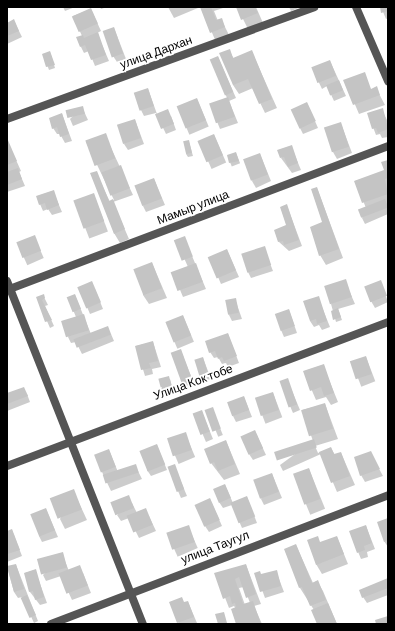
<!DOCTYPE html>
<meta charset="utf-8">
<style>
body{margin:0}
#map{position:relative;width:395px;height:631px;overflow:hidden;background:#fff;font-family:Barlow,sans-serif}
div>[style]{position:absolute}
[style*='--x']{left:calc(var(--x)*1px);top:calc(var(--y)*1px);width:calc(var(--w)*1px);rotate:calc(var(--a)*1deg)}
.shadow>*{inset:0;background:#0003;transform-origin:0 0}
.building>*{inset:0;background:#c4c4c4;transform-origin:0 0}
.minor>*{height:8px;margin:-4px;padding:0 4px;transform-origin:4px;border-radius:4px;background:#555}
span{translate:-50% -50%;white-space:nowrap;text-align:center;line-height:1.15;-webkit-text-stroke:3.5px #fff;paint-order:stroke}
.street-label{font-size:12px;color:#000}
.frame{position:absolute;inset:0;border:8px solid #000;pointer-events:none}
</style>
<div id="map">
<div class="shadow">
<i style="clip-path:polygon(63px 7px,75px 7px,65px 11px)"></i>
<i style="clip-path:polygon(100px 7px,107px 7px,101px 9px)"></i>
<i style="clip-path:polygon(168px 7px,197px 7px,198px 8px,174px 18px)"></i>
<i style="clip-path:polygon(201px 7px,226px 7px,214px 11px,218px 21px,221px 19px,230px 37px,216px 42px)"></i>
<i style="clip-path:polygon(237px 7px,256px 7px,263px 23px,248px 29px)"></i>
<i style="clip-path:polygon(289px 7px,301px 7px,291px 11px)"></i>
<i style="clip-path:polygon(381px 7px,388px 7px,388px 18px,386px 19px)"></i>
<i style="clip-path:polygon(91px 9px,101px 31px,97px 33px,109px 61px,95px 66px,89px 51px,84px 53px,81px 47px,82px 36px,73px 16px)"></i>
<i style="clip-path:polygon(14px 21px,22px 37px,7px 44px,7px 24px)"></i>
<i style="clip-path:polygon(114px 28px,126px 59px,117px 62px,113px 56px)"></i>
<i style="clip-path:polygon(229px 50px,234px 59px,252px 52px,277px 108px,265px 113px,253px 88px,239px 94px,233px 85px)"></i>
<i style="clip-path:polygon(50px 52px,55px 68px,49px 70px,43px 54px)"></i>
<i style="clip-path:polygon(218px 57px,236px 98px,229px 101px,238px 123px,220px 129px,210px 104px,227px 98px,211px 60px)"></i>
<i style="clip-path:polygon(330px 61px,346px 96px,334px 101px,327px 86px,322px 89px,312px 68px)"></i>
<i style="clip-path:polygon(364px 73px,372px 94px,376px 88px,385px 105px,359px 114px,345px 81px)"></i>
<i style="clip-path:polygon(148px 89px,157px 114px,171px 116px,176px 130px,166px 134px,156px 113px,144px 116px,141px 110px)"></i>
<i style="left:197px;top:99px;width:30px;height:21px;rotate:67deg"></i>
<i style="clip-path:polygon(307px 103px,318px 128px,303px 134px,300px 128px)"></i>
<i style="clip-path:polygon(82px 107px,88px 120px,73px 126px,70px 119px)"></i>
<i style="clip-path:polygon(382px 110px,388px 122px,388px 137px,382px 138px,380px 134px,376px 135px,368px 114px)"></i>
<i style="clip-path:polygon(62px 114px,72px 141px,65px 143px,60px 134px,57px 134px,53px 128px)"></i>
<i style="clip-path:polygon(135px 120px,144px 144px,128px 150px,124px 144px)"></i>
<i style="clip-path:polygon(341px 124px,352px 153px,337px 159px,333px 152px)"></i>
<i style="clip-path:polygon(105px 135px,133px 195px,113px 202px,129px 239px,120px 243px,114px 233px,96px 172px,110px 202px,114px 200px,86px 142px)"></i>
<i style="left:214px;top:135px;width:30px;height:16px;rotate:66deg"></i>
<i style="clip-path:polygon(7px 140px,21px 171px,19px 172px,25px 186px,7px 192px)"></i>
<i style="clip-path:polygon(189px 142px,193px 156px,188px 157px,186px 154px)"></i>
<i style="clip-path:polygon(291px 146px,301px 170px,292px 173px,281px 158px)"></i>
<i style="left:236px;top:153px;width:11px;height:9px;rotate:68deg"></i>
<i style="clip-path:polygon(260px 154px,271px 181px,256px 188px,252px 181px)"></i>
<i style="clip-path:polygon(388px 161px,388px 214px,365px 224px,362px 218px,366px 208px,355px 181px,385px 171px)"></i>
<i style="clip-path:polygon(154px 179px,165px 205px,146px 212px,143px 206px)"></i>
<i style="clip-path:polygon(317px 188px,343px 258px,326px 265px,320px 255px,323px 223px)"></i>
<i style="clip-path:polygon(53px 191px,62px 212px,52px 215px,48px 209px,43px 211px,40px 204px)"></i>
<i style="left:94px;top:195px;width:39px;height:20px;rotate:69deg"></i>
<i style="clip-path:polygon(287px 206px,302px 246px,289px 251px,279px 242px,288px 226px)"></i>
<i style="left:34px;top:236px;width:24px;height:18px;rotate:66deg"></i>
<i style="clip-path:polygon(184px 237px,206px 289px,183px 297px,173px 273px,188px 267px,176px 240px)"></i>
<i style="clip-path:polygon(264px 248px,273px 271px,251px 278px,248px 272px)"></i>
<i style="clip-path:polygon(227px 250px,239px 277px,221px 284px,218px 277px)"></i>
<i style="clip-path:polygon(152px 263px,167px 298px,149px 304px,143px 295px)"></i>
<i style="clip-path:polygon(345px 281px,355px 304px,338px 309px,342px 320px,336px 322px,331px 304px)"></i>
<i style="clip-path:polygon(380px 281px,388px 302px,375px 308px,371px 301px)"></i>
<i style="clip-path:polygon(79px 288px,95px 289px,103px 309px,90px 314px)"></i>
<i style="clip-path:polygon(43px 295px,48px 305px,45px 306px,54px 326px,50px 328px,37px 298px)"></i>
<i style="clip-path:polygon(75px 295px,91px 334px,111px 334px,114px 341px,82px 354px,76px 342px,71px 343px,68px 337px,76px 317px,68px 298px)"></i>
<i style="clip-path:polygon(318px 297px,330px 327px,322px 330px,319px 325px,314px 327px,310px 321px)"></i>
<i style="clip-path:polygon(235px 299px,242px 319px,232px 321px,229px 315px)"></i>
<i style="clip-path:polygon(289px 310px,297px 333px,284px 337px,281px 330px)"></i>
<i style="left:183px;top:316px;width:28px;height:18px;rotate:67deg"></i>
<i style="clip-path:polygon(228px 334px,239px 363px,228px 367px,226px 363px,222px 364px,218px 357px,214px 358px,210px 352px)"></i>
<i style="clip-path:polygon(153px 342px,161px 367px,152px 369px,153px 374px,145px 376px,136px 346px)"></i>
<i style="clip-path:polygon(181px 351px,195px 386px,186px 389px,182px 383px)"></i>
<i style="left:366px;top:357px;width:26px;height:15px;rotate:69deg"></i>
<i style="clip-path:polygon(203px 358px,211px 379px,204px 381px,200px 375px)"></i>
<i style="clip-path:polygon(323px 365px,338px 402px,331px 405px,326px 397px,316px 400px,304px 372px)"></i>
<i style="clip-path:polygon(170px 379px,173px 390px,164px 392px,163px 390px)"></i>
<i style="clip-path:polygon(287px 379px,300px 410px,293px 413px,290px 406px)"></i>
<i style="left:273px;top:393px;width:26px;height:18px;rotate:69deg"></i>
<i style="clip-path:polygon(27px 394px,30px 402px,7px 411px,7px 395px)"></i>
<i style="clip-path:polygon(244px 397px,252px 417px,236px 422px,233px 416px)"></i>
<i style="clip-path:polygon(325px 404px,338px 439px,315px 446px,318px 453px,331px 448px,335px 455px,341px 453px,355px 485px,337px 492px,321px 454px,283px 471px,280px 465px,313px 441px,302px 410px)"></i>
<i style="left:212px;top:408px;width:29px;height:5px;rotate:68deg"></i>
<i style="clip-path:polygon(202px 412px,213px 439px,206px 442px,203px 435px)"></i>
<i style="clip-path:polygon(255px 431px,266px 455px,253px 460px,249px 454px)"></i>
<i style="left:185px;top:433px;width:26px;height:18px;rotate:67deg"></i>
<i style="clip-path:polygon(226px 441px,240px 474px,224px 480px,211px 463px)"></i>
<i style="clip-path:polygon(157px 445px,167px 470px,151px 476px,147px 470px)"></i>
<i style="clip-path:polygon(109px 450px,118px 472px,135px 465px,142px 479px,111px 491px,102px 472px)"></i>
<i style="clip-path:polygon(370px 452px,383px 476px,365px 482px,361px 475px)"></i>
<i style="clip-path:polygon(174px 465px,187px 496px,181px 498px,178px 491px)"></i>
<i style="left:309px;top:469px;width:43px;height:16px;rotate:68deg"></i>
<i style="clip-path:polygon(272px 474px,282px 498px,264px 505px,261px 499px)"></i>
<i style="clip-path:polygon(225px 485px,233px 503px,247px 497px,257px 523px,242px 528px,232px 505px,223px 508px,219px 502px)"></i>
<i style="clip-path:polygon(73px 490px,87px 520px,65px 529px,60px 519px)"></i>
<i style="clip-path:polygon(210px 499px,222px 526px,209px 532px,205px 526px)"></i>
<i style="clip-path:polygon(132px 503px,137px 513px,149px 516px,156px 531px,139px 538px,129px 518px,121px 521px,117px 515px)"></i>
<i style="clip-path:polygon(46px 509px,58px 537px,42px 542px,39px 536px)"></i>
<i style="clip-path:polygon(388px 519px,388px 547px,384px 541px)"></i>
<i style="left:188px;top:526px;width:24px;height:22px;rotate:66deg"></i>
<i style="clip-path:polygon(366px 526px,375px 549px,367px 552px,368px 557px,361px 559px,350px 532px)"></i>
<i style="clip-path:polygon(12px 530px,22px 556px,7px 562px,7px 532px)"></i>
<i style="clip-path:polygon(337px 537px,348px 564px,322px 574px,316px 564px,320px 543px)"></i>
<i style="clip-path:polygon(296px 545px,313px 583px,317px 581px,323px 591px,337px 624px,318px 624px,314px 610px,300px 588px,285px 550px)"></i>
<i style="clip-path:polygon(62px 554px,69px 571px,83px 573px,91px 593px,72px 600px,61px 576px,46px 581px,43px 575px)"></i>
<i style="clip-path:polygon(16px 565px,38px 621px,34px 623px,22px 597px,18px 598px,14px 592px,7px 567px)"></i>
<i style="clip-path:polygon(evenodd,246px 565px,261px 604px,254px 606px,262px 624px,237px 624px,236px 609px,234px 606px,229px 608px,216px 574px,246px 565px,244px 587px,250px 603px,245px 605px,239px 588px,244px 587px)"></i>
<i style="clip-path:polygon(35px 570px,47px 603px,40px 605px,30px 592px,25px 573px)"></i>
<i style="clip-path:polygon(276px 571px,284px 592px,265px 598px,256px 573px,262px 575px)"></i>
<i style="clip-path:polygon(388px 580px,388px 595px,367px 603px,363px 597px)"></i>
<i style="clip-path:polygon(188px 602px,197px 623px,179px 624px,170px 603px)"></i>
</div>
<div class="building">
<i style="clip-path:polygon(200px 7px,211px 7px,216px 20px,222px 18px,225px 27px,210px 33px)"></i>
<i style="clip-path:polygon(236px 7px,255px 7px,258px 13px,241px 20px)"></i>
<i style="clip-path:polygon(380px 7px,388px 7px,388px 11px,381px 13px)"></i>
<i style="left:91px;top:8px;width:17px;height:21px;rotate:66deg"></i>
<i style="clip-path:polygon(14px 19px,19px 31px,7px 36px,7px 23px)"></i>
<i style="left:114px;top:27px;width:28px;height:12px;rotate:71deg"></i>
<i style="clip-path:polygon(98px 32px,106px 55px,91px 60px,85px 45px,80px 47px,76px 37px,83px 35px,84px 38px)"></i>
<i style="clip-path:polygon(230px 49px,233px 58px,252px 50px,272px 99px,259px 104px,248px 79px,233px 85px,219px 53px)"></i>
<i style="clip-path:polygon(50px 51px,55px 65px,46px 67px,42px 54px)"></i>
<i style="left:218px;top:56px;width:39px;height:9px;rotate:67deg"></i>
<i style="left:330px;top:60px;width:17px;height:20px;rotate:69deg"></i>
<i style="clip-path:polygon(365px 72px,371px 89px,377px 86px,380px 95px,353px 105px,343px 80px)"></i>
<i style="left:339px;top:80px;width:11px;height:14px;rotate:68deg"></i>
<i style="left:148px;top:88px;width:19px;height:15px;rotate:72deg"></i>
<i style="left:228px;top:97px;width:21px;height:20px;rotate:71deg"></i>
<i style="left:197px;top:98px;width:24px;height:22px;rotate:68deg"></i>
<i style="left:307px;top:102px;width:21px;height:18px;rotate:65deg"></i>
<i style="left:83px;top:106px;width:8px;height:18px;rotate:76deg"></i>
<i style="clip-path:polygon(383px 108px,388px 129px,378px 133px,376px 128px,372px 129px,367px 113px)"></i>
<i style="left:168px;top:109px;width:16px;height:14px;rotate:68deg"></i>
<i style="clip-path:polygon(62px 113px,69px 134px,60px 137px,57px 127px,52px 129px,49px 118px)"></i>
<i style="left:135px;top:119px;width:20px;height:19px;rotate:72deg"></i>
<i style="left:341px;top:122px;width:26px;height:18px;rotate:72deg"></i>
<i style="left:106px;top:133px;width:27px;height:22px;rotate:70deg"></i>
<i style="left:214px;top:134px;width:23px;height:18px;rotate:67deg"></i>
<i style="clip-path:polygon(7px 138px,17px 161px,7px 165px)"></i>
<i style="left:189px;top:140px;width:13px;height:6px;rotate:77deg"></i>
<i style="clip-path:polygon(292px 145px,298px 163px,288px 167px,284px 157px,280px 158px,277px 150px)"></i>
<i style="clip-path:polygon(236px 152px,239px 161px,229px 163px,227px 155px)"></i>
<i style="left:260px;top:153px;width:23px;height:18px;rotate:70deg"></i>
<i style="clip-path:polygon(388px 160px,388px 178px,385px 179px,388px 194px,362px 203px,354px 181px,384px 170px,381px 162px)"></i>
<i style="left:121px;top:165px;width:25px;height:21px;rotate:69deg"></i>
<i style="clip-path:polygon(18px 168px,22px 179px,7px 185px,7px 172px)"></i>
<i style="clip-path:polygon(97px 171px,109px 201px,113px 199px,125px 229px,114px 234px,90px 173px)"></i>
<i style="left:154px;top:178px;width:22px;height:21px;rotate:69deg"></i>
<i style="clip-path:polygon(317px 187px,339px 249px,319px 256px,310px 227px,322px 222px,311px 189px)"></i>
<i style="clip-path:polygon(54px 190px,59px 205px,47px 210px,45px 203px,39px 205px,36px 196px)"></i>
<i style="left:94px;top:193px;width:30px;height:22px;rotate:70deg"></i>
<i style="left:385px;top:199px;width:9px;height:29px;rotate:69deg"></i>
<i style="clip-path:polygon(287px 204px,299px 240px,284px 245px,283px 241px,278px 242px,274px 230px,286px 225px,280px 207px)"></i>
<i style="left:35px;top:235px;width:17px;height:20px;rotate:69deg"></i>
<i style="left:185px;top:236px;width:22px;height:12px;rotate:69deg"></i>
<i style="left:265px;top:246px;width:20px;height:25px;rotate:72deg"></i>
<i style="left:227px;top:249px;width:23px;height:21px;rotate:67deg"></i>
<i style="left:152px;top:262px;width:28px;height:20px;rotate:69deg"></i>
<i style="left:196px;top:263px;width:20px;height:27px;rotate:70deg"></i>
<i style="left:346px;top:279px;width:19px;height:23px;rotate:72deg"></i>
<i style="left:381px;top:280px;width:17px;height:18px;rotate:69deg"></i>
<i style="left:92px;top:281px;width:23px;height:16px;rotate:67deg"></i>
<i style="clip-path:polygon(44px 294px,45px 298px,42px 300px,52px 320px,45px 322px,36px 297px)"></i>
<i style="left:75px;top:294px;width:16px;height:9px;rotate:68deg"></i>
<i style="clip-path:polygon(319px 296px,327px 321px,317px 324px,316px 319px,310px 321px,303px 301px)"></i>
<i style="left:236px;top:298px;width:15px;height:11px;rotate:79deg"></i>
<i style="clip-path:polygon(338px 308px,341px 317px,333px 320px,331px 311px)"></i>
<i style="left:289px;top:309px;width:18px;height:15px;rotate:71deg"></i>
<i style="left:84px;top:314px;width:17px;height:24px;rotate:73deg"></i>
<i style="left:183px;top:315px;width:22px;height:19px;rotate:68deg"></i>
<i style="left:108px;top:326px;width:9px;height:37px;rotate:69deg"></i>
<i style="clip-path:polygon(228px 333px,237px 356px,224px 361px,222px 357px,218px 359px,215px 351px,209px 353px,205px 341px)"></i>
<i style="clip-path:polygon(153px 341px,158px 361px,149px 363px,151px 368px,141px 370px,135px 346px)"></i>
<i style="left:181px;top:349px;width:33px;height:11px;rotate:70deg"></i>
<i style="left:366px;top:356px;width:19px;height:17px;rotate:72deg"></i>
<i style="left:203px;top:357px;width:17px;height:9px;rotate:73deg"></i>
<i style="clip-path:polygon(324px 364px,334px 393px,324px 396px,321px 387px,310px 391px,303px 371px)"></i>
<i style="left:169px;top:376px;width:11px;height:11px;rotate:75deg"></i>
<i style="left:288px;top:378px;width:28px;height:9px;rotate:71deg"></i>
<i style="clip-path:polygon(24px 387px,28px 396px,7px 404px,7px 393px)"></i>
<i style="left:273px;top:392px;width:19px;height:19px;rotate:72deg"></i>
<i style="left:244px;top:396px;width:15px;height:18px;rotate:70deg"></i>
<i style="left:325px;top:403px;width:27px;height:25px;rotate:73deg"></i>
<i style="left:213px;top:407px;width:23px;height:9px;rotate:70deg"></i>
<i style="left:202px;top:410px;width:23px;height:10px;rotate:70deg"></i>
<i style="left:255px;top:430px;width:20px;height:16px;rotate:66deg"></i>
<i style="left:186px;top:432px;width:19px;height:20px;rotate:72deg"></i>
<i style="left:314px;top:439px;width:9px;height:42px;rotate:72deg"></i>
<i style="clip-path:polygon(226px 440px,235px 464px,218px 471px,214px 462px,210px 464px,204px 449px)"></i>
<i style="left:157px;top:444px;width:22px;height:19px;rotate:68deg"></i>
<i style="clip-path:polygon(331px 447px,334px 454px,341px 452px,350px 476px,331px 483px,319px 452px)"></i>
<i style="left:109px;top:449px;width:19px;height:16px;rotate:69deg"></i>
<i style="clip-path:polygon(371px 451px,380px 469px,360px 476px,354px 457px)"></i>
<i style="left:136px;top:464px;width:9px;height:35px;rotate:72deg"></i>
<i style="left:175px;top:464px;width:27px;height:8px;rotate:70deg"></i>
<i style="left:309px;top:468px;width:33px;height:17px;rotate:70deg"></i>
<i style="left:272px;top:473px;width:20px;height:20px;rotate:70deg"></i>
<i style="left:225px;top:484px;width:15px;height:13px;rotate:67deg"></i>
<i style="left:74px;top:489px;width:22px;height:26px;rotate:69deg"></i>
<i style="left:129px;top:495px;width:14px;height:20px;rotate:69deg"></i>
<i style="left:247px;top:496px;width:22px;height:18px;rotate:68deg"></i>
<i style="left:210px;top:498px;width:24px;height:17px;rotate:66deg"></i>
<i style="left:46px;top:508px;width:24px;height:17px;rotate:68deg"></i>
<i style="left:146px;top:508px;width:18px;height:21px;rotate:68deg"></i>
<i style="clip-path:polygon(388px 518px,388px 540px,384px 542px,377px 522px)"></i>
<i style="left:189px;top:525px;width:18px;height:24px;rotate:71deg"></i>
<i style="clip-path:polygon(366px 525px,372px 543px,364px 546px,365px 550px,357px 553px,349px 531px)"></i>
<i style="clip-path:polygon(12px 529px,20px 550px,7px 554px,7px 531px)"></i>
<i style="clip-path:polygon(318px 536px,320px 542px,337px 536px,344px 554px,316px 565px,307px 540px)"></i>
<i style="clip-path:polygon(296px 544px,312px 583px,318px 580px,326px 600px,310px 606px,302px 587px,299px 588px,284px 549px)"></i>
<i style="left:63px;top:552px;width:16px;height:27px;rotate:75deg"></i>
<i style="clip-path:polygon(16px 564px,24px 589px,14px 592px,7px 566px)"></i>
<i style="clip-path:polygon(246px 564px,256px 594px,246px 598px,239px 577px,235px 579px,243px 604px,253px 601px,261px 624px,236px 624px,231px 609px,236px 607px,235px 603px,232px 604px,230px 596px,223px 599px,214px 573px)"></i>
<i style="left:80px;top:565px;width:22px;height:23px;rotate:69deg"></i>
<i style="clip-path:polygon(36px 569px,44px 597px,35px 600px,33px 591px,29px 592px,24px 573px)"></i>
<i style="clip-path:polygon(277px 570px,281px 586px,260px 592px,254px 573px,260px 571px,261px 574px)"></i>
<i style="clip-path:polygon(388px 578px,388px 588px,362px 598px,359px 590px)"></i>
<i style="left:27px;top:595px;width:22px;height:7px;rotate:66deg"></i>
<i style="clip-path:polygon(182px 597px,184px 602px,188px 601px,194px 617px,177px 623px,169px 602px)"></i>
<i style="clip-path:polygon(328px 603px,337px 624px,317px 624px,311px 610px)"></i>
<i style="clip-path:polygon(224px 612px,227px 623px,218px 624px,215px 614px)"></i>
<i style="clip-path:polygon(388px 616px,388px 624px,376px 624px,375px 620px)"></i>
</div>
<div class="minor">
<i style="--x:356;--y:7;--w:81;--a:66.6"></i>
<i style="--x:7;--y:119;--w:327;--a:-20"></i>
<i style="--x:7;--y:281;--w:369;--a:68.4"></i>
<i style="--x:7;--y:290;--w:407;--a:-20.7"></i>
<i style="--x:7;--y:466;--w:407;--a:-20.7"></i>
<i style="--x:51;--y:624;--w:361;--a:-20.9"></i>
</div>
<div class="street-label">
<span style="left:156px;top:52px;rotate:-20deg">улица Дархан</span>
<span style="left:193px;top:207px;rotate:-21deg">Мамыр улица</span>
<span style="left:193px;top:382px;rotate:-20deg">Улица Кок тобе</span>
<span style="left:215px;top:547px;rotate:-21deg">улица Таугул</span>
</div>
<div class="frame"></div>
</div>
